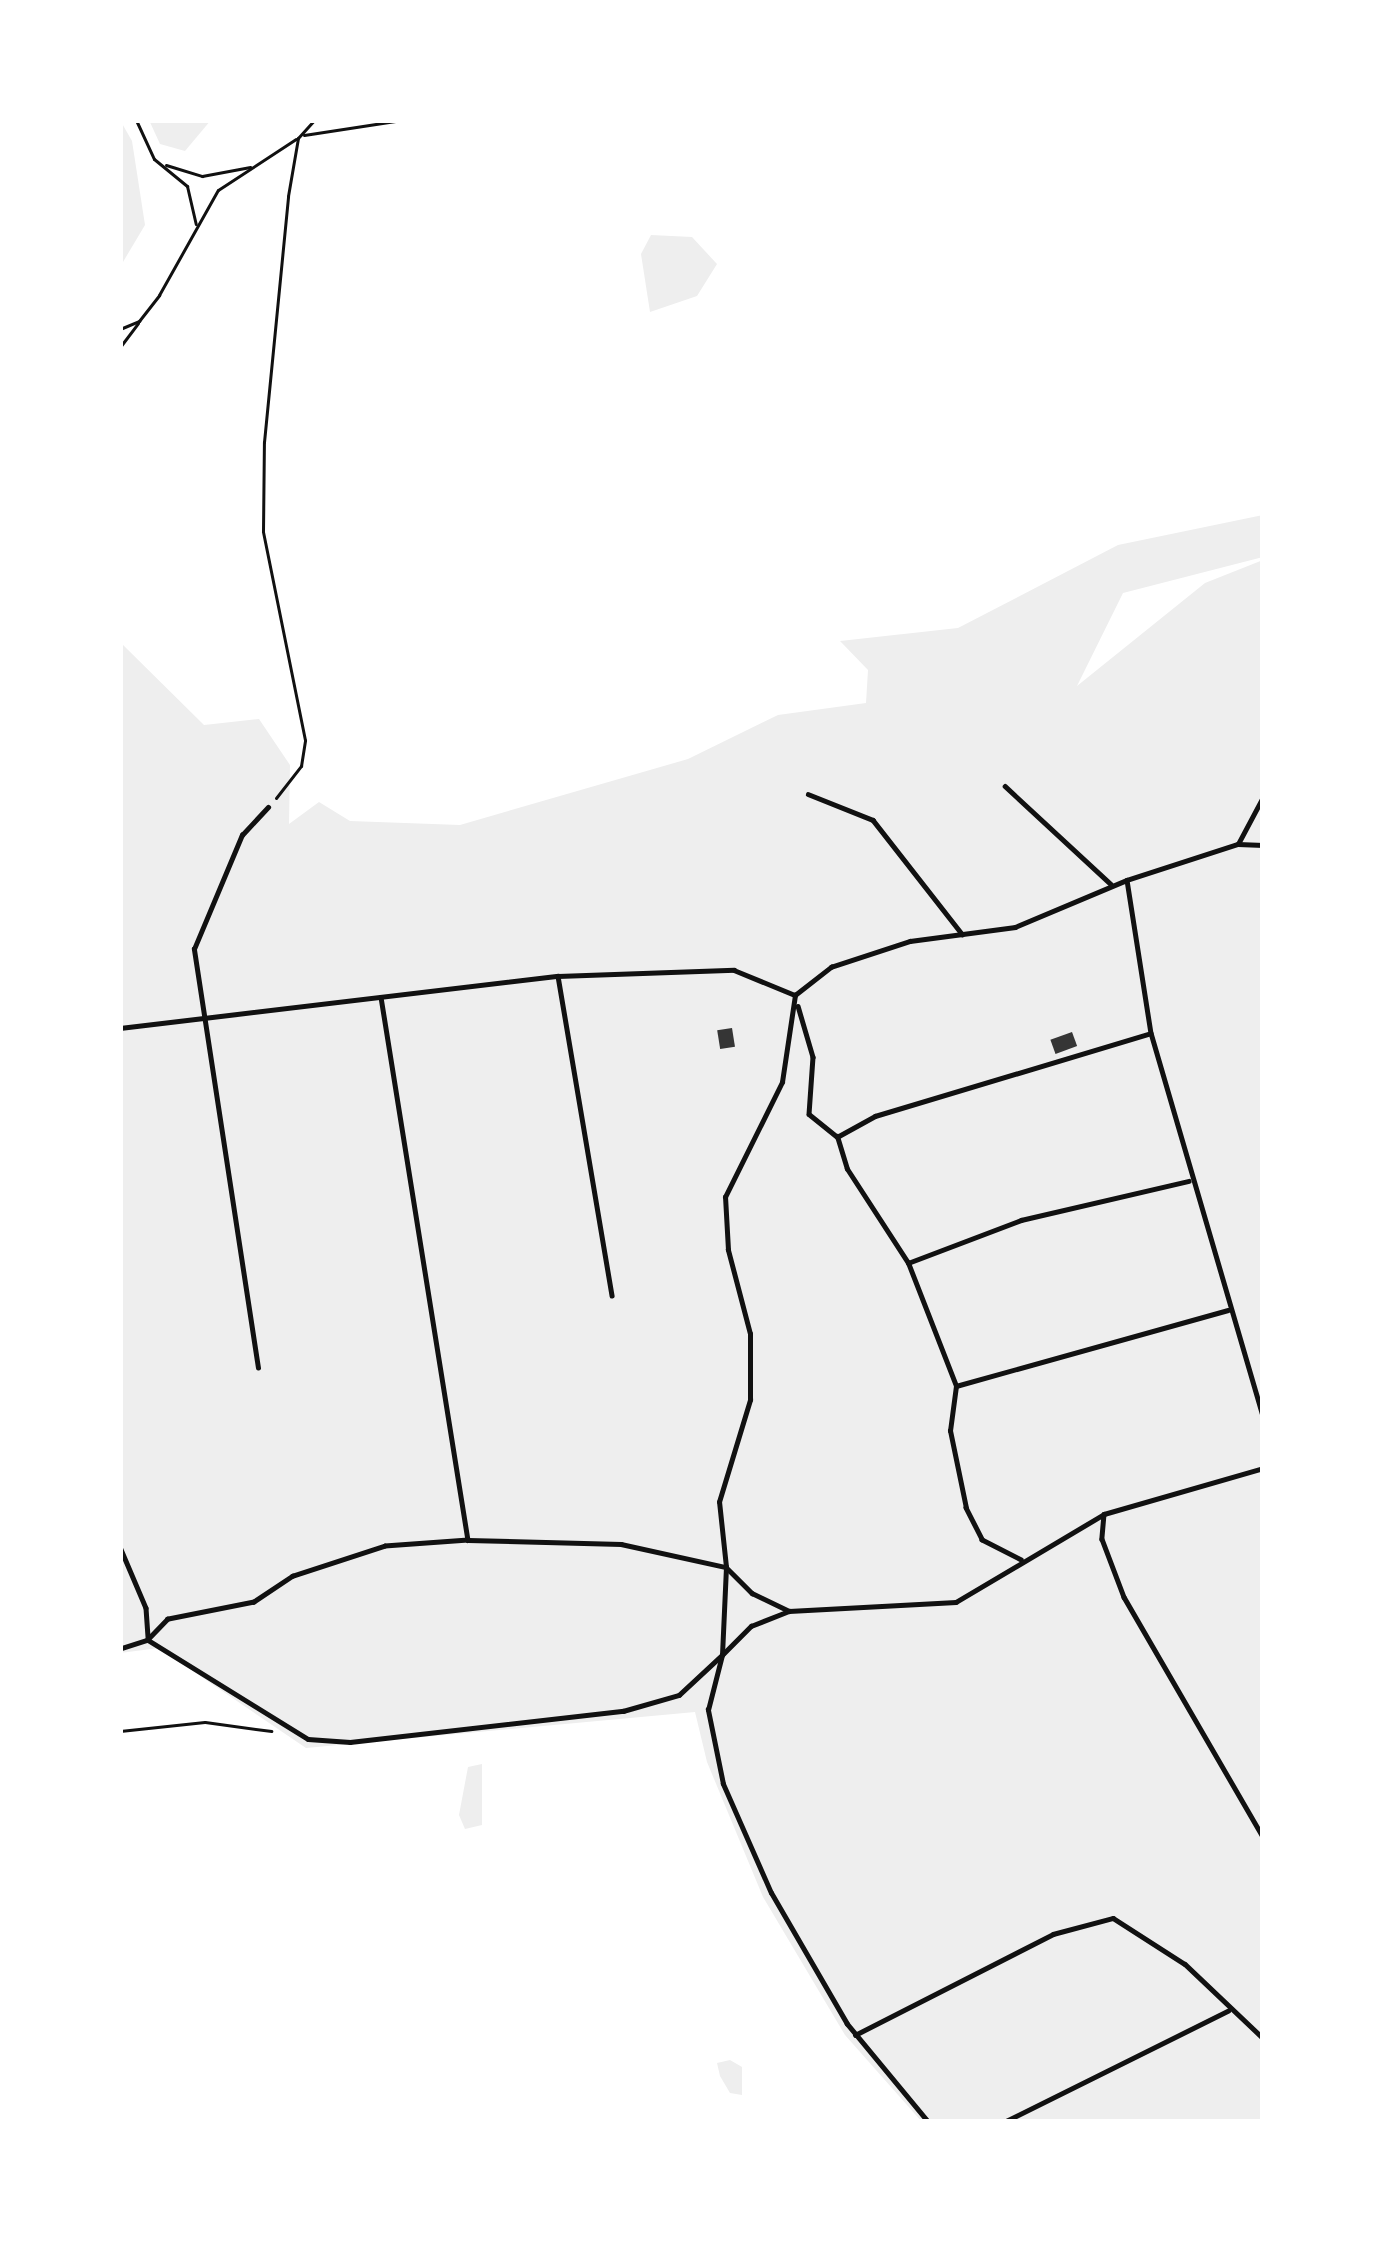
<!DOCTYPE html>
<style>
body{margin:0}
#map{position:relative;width:1383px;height:2242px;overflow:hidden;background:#fff;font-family:"Libre Baskerville",serif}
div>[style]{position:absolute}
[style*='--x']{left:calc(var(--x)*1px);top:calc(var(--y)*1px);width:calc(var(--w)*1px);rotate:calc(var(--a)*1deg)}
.green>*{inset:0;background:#eee}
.building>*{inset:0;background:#353535;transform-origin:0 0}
.path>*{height:3px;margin:-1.5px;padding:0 1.5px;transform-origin:1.5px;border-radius:1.5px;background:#111}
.service>*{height:4.5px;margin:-2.25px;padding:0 2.25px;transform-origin:2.25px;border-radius:2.25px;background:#111}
span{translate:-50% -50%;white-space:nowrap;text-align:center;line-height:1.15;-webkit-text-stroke:12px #fff;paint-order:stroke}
.frame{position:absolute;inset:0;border:123px solid #fff;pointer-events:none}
</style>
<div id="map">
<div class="green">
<i style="clip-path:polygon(120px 120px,132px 141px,145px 225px,120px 267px)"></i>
<i style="clip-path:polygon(149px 120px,211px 120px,185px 151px,160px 144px)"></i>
<i style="clip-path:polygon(651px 235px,692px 237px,717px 264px,697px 296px,650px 312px,641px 254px)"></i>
<i style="clip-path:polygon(1263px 515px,1263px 557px,1123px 593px,1077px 686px,1205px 583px,1263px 560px,1263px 2122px,922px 2122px,845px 2035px,763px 1897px,707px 1762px,695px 1712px,306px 1748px,159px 1648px,120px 1653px,120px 642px,204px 725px,259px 719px,290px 765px,289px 824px,319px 802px,350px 821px,460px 825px,688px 759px,778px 715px,866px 703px,868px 670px,840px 641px,958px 628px,1118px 545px)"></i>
<i style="clip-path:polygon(482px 1764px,482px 1825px,465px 1829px,459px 1815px,468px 1767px)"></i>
<i style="clip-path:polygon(730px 2060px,742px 2067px,742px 2095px,730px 2093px,720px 2076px,717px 2063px)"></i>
</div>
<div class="building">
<i style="left:732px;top:1028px;width:19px;height:15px;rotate:81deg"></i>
<i style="left:1072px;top:1032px;width:15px;height:23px;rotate:70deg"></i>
</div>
<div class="path">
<i style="--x:136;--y:120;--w:43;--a:65.2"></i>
<i style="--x:154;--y:159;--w:43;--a:39.3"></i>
<i style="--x:187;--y:186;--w:39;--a:77"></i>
<i style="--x:304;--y:135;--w:99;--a:-8.7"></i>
<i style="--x:166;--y:165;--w:38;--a:17"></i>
<i style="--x:202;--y:176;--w:49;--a:-10.6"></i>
<i style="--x:120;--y:329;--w:21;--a:-23"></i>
<i style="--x:139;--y:321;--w:33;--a:-52"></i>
<i style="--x:159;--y:295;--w:120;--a:-60.7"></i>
<i style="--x:218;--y:190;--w:93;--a:-33.2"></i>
<i style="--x:120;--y:347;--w:30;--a:-53"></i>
<i style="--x:276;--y:798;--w:41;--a:-52"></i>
<i style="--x:301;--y:766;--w:26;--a:-81"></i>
<i style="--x:305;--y:740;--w:213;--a:-101.4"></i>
<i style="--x:263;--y:531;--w:89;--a:-89.4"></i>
<i style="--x:264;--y:442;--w:247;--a:-84.4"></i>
<i style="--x:288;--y:196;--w:59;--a:-80.2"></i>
<i style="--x:298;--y:138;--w:24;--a:-48"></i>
<i style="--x:120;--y:1731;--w:85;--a:-6"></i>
<i style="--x:205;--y:1722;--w:67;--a:7.8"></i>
</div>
<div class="service">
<i style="--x:1005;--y:786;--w:144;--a:42.8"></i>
<i style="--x:808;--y:794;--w:70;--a:21.8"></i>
<i style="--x:873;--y:820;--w:145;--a:52"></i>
<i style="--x:1238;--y:844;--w:53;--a:-62"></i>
<i style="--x:1127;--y:880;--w:155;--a:81.1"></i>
<i style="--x:1151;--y:1033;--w:398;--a:73.7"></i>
<i style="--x:1263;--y:882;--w:28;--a:90"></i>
<i style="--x:558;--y:976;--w:324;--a:80.4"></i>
<i style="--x:381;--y:997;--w:550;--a:80.9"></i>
<i style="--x:468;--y:1540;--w:153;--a:1.5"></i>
<i style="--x:621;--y:1544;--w:107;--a:12.4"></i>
<i style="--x:726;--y:1567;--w:65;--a:-96.1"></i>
<i style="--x:719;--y:1502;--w:107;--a:-73.1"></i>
<i style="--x:750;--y:1400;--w:66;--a:-90"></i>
<i style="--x:750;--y:1334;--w:87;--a:-104.7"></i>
<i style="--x:728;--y:1250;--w:53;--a:-93.2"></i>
<i style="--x:725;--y:1197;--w:128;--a:-63.6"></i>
<i style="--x:782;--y:1082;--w:88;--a:-81.5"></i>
<i style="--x:798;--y:1006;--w:53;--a:73.6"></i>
<i style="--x:813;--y:1057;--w:57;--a:94"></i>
<i style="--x:809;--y:1114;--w:35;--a:39"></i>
<i style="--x:120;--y:1028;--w:441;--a:-6.8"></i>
<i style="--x:558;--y:976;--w:176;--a:-2"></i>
<i style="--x:734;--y:970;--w:66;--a:22.3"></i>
<i style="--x:795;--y:995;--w:46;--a:-37.9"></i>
<i style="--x:831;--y:967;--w:83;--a:-18.2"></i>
<i style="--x:910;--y:941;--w:106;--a:-7.6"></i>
<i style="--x:1015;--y:927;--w:121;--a:-22.8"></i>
<i style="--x:1127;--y:880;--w:117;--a:-18"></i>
<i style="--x:1238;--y:844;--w:25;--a:2"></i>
<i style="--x:908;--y:1263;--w:112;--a:-123"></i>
<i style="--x:847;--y:1169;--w:34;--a:-107"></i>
<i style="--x:837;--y:1137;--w:43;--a:-28.9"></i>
<i style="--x:875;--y:1116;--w:285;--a:-16.7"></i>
<i style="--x:258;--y:1368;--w:424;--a:-98.7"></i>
<i style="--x:194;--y:949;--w:124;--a:-67.2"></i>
<i style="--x:242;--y:835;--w:38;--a:-47"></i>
<i style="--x:956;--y:1386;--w:132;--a:-111.3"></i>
<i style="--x:908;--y:1263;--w:121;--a:-20.8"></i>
<i style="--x:1021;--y:1220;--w:172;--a:-13.1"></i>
<i style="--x:1104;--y:1514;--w:25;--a:95"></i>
<i style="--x:1102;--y:1539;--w:62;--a:69.2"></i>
<i style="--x:1124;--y:1597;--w:277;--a:59.9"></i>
<i style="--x:468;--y:1540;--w:83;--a:175.9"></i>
<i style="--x:385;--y:1546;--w:97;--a:161.9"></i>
<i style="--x:293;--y:1576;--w:47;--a:146.3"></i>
<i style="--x:254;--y:1602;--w:88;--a:168.8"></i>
<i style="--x:168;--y:1619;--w:29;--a:134"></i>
<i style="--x:148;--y:1640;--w:188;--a:31.7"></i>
<i style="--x:308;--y:1739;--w:42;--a:4.1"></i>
<i style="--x:350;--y:1742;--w:275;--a:-6.5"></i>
<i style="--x:623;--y:1711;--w:58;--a:-15.9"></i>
<i style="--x:679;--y:1695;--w:59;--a:-42.9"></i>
<i style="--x:722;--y:1655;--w:88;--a:-87.4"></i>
<i style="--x:726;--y:1567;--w:37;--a:45"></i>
<i style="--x:752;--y:1593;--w:41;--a:25.9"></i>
<i style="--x:120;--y:1547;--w:66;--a:66.9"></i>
<i style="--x:146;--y:1608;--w:32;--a:86"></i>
<i style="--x:148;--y:1640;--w:29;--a:162"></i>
<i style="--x:1021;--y:1560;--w:44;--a:-152.9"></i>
<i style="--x:982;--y:1540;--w:36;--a:-117"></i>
<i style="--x:966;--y:1508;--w:79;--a:-101.7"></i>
<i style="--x:950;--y:1431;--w:45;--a:-82.4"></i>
<i style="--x:956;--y:1386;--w:282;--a:-15.6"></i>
<i style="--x:855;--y:2035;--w:222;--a:-27"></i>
<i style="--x:1053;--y:1934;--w:62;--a:-14.9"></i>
<i style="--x:1113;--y:1918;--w:85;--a:32.6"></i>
<i style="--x:1185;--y:1964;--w:108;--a:43.5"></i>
<i style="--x:928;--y:2122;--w:127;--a:-129.6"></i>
<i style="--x:847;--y:2024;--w:151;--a:-120.1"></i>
<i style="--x:771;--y:1893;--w:119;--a:-113.8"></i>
<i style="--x:723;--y:1784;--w:76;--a:-101.5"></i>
<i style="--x:708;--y:1710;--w:57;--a:-75.7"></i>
<i style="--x:722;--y:1655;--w:41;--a:-45"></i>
<i style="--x:751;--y:1626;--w:41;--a:-21.5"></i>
<i style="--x:789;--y:1611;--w:167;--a:-3.1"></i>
<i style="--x:956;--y:1602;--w:172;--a:-30.7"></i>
<i style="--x:1104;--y:1514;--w:166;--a:-16.1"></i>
<i style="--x:1004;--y:2122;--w:250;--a:-26.4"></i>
</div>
<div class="frame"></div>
</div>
